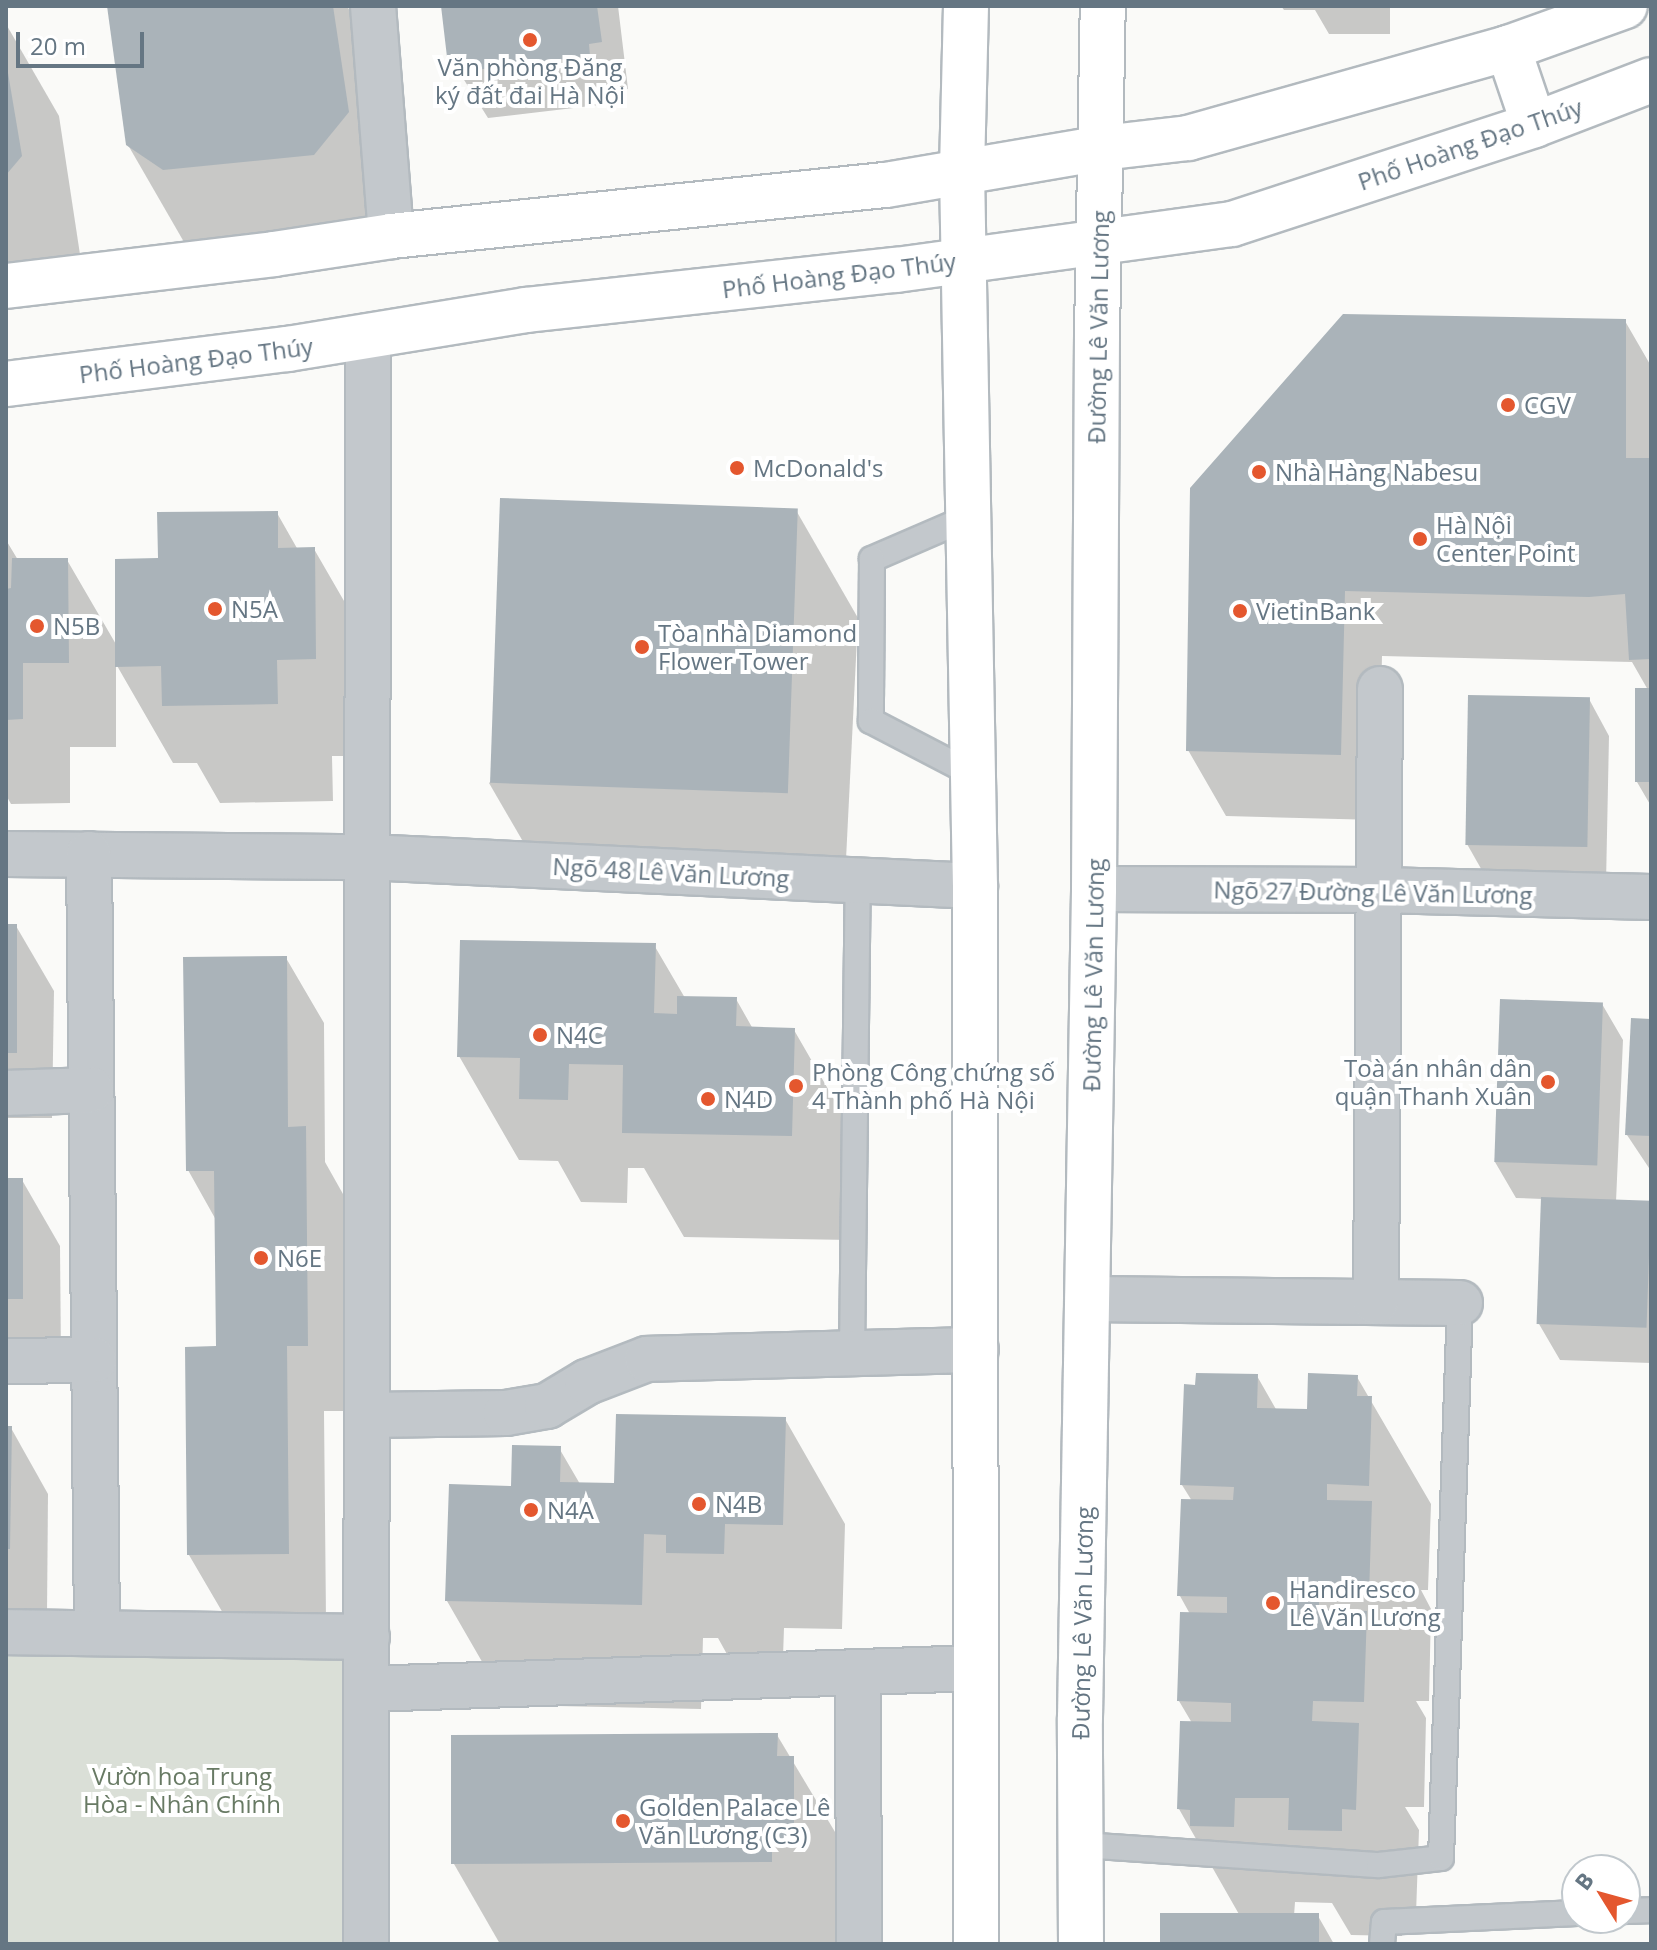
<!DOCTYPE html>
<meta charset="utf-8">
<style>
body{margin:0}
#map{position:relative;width:1657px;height:1950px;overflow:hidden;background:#fafaf8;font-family:"Open Sans",sans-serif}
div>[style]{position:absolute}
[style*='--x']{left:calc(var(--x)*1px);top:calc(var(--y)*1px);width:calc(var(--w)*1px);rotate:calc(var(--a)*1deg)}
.green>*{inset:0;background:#dadfd7;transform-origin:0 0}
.shadow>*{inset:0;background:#0003}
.building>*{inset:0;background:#aab3b9;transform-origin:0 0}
.roads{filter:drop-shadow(2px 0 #b3babf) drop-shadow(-2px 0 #b3babf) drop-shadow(0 2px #b3babf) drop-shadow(0 -2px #b3babf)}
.lane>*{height:24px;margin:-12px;padding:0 12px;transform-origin:12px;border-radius:12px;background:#c3c8cc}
.street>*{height:44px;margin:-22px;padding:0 22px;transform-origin:22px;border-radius:22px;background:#c3c8cc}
.secondary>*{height:44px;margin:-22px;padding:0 22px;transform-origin:22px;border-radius:22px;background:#fff}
.primary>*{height:44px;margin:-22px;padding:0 22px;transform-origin:22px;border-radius:22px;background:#fff}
.dots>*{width:22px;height:22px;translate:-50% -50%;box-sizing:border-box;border:4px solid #fff;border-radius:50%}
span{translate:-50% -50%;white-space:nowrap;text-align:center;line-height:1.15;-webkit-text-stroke:8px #fff;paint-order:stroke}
.poi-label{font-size:24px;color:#657683}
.left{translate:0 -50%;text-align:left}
.right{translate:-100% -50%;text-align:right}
.street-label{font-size:24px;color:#657683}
.park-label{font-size:24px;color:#687a64}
.frame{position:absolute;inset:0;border:8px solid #657683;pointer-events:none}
.north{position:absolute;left:1561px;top:1854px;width:80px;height:80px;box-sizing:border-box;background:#fff;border:2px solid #c1c8cd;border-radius:50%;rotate:307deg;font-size:22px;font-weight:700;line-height:32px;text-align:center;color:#657683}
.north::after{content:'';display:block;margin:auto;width:28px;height:36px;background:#e4572e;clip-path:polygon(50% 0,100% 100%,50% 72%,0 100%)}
.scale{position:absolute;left:16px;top:32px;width:128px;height:36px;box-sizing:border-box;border:4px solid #657683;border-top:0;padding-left:10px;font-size:24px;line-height:28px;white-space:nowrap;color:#657683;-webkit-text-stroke:6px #fff;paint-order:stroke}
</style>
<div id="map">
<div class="green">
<i style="left:6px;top:1632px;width:361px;height:312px;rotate:1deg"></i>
</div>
<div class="shadow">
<i style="clip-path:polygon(109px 6px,347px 6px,386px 73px,408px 217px,188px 249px,128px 145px)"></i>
<i style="clip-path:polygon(443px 6px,618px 6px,628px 89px,615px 91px,616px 103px,488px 118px,449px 56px)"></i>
<i style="clip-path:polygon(1281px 6px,1390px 6px,1390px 34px,1329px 34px,1315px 10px,1284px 10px)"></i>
<i style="clip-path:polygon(6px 24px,59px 116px,81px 261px,6px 306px)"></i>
<i style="clip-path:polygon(1625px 321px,1651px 366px,1651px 806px,1637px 782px,1648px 690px,1632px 662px,1382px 656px,1378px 820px,1226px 816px,1188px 750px,1192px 489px)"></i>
<i style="clip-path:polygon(797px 512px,858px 618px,844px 900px,550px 888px,489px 783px)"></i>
<i style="clip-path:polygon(277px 513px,298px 550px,314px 549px,370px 646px,371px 756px,332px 756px,333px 801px,220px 803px,197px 763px,173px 763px,116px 664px,116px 747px,70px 747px,70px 803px,11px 804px,6px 795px,6px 540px,18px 560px,67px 560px,117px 646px,160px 559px)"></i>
<i style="clip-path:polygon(1589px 699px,1609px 736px,1606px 883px,1488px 881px,1467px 844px)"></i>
<i style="clip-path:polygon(6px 926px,16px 926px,54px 991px,52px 1118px,6px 1118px)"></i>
<i style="clip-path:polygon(654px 945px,685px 998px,736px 999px,753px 1029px,794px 1030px,854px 1134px,851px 1240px,684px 1237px,644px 1168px,628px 1168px,627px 1203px,581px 1202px,558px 1161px,519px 1160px,459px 1056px)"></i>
<i style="clip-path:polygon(286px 958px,324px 1023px,325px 1162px,343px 1194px,345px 1411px,324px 1411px,326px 1619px,227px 1620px,189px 1555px,218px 1348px,216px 1220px,188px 1170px)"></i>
<i style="clip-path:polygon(1602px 1004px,1623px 1040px,1616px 1202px,1651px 1203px,1651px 1363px,1560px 1360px,1539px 1324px,1543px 1199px,1516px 1198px,1495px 1162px)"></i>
<i style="clip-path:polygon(1651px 1021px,1651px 1171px,1627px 1135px)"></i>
<i style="clip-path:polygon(6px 1180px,22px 1180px,60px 1246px,61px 1364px,6px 1365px)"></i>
<i style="clip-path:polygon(1257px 1376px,1277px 1411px,1309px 1411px,1357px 1377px,1431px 1504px,1428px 1590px,1421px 1590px,1431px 1609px,1429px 1701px,1416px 1701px,1426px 1718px,1424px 1807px,1405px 1807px,1419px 1830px,1416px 1914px,1402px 1914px,1402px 1936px,1351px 1935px,1332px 1903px,1295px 1902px,1294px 1916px,1318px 1916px,1334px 1944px,1162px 1944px,1240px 1916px,1179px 1809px,1192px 1723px,1179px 1701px,1190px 1614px,1180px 1596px,1192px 1501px,1182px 1485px)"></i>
<i style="clip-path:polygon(785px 1419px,845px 1524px,842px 1629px,784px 1628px,783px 1657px,728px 1656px,718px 1638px,703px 1638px,701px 1709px,507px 1705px,447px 1601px,513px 1488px,559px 1448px,580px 1484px,616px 1485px)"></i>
<i style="clip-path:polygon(6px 1428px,11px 1428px,48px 1494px,47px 1614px,6px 1614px)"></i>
<i style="clip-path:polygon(777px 1735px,853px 1862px,853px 1944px,500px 1944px,454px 1864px)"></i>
</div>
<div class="building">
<i style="clip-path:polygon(107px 6px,333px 6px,349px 112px,314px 155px,163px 170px,126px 145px)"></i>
<i style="clip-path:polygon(441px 6px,597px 6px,602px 42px,589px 44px,590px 56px,459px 72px,457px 56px,447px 57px)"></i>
<i style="clip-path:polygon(6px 61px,22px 156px,6px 175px)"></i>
<i style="clip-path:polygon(1343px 314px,1626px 319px,1626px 458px,1651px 458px,1651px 659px,1629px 660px,1625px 594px,1589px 597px,1345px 591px,1341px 755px,1186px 751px,1190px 488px)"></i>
<i style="left:500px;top:498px;width:298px;height:285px;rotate:2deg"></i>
<i style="clip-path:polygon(278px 511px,278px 548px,315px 547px,316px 659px,277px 660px,278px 704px,162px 706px,161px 666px,115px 667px,115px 559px,158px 558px,157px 512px)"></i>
<i style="clip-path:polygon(12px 558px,68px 558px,69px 663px,23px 663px,23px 719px,6px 720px,6px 589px,11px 588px)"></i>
<i style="left:1635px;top:688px;width:16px;height:94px"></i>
<i style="left:1468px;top:695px;width:122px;height:150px;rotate:1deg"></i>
<i style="left:6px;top:924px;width:11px;height:129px"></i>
<i style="clip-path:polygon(460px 940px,656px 943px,654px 1013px,677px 1014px,677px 996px,737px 997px,736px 1026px,795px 1028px,792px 1136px,622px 1133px,623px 1065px,569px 1064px,568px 1100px,519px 1099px,520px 1058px,457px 1057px)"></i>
<i style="clip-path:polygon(287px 956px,288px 1127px,306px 1126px,308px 1346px,287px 1346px,289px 1554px,187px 1555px,185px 1347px,216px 1346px,214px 1171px,186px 1171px,183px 957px)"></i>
<i style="left:1500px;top:999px;width:103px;height:163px;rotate:2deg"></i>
<i style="clip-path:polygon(1631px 1018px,1651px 1019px,1651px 1136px,1625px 1135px)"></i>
<i style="left:6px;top:1178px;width:17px;height:121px"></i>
<i style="left:1541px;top:1197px;width:110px;height:127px;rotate:2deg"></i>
<i style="clip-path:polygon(1196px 1373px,1258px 1374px,1257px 1408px,1307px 1409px,1308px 1373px,1358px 1375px,1357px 1396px,1372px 1396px,1369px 1486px,1327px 1484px,1327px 1500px,1372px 1501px,1369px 1596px,1319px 1595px,1319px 1609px,1367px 1611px,1364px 1702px,1313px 1701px,1312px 1721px,1359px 1723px,1356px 1810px,1342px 1809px,1342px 1831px,1288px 1830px,1289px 1798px,1235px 1798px,1234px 1827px,1190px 1826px,1190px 1810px,1177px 1809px,1180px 1721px,1231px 1722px,1231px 1703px,1177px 1701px,1180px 1612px,1227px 1613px,1227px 1597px,1177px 1596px,1181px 1499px,1233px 1500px,1234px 1487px,1180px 1485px,1184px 1384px,1195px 1385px)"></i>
<i style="clip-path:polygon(616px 1414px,786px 1417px,783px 1525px,725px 1524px,724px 1554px,666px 1553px,666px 1535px,644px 1534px,642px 1605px,445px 1601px,449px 1484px,511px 1486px,512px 1445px,561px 1446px,560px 1482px,614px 1483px)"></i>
<i style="clip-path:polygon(6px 1426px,12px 1426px,10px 1549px,6px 1549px)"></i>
<i style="clip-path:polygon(778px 1733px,777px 1756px,794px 1756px,794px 1844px,772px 1844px,772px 1862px,451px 1864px,451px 1735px)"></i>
<i style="left:1160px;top:1913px;width:159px;height:31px"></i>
</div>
<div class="roads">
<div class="lane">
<i style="--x:969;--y:517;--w:106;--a:156.6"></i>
<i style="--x:872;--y:559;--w:162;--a:90.4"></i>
<i style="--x:871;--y:721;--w:115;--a:27.5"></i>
<i style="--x:852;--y:1354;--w:473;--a:-89.3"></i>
<i style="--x:1082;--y:1845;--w:298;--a:3.9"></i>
<i style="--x:1379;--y:1865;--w:62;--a:-6.4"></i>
<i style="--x:1441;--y:1858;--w:555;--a:-88.04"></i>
<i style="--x:1625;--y:1911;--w:26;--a:-2"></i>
<i style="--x:1382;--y:1944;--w:22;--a:-85"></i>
<i style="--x:1384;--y:1922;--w:193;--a:-2.7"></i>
</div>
<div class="street">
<i style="--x:373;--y:6;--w:231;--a:85.5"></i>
<i style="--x:6;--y:854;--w:361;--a:0.5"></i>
<i style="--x:367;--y:857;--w:609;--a:2.73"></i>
<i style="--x:89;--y:854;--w:779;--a:89.41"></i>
<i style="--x:1094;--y:889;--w:286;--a:0.2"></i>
<i style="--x:1380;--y:890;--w:271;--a:1.5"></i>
<i style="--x:6;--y:1093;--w:85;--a:-2"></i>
<i style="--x:1087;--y:1299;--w:373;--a:0.6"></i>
<i style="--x:1376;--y:1302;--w:613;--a:-89.63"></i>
<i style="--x:6;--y:1361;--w:88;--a:-0.7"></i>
<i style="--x:367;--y:1415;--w:139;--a:-0.8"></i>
<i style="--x:506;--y:1413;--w:42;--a:-9.7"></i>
<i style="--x:547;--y:1406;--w:47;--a:-31"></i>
<i style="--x:587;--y:1382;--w:64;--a:-21"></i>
<i style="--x:647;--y:1359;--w:329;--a:-1.6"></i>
<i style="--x:6;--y:1632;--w:361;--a:0.8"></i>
<i style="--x:858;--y:1672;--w:272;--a:89.8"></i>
<i style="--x:367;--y:1689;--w:609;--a:-1.97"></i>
<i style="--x:366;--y:1944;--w:1608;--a:-89.93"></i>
</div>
<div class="secondary">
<i style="--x:1508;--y:48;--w:81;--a:71.3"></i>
<i style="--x:6;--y:286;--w:270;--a:-6.8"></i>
<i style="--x:274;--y:254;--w:118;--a:-8.7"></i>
<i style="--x:391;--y:236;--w:498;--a:-5.9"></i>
<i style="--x:886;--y:185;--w:219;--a:-9.7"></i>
<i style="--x:1102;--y:148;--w:87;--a:-6.6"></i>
<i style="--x:1188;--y:138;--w:332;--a:-15.7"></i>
<i style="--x:1508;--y:48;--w:124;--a:-19.7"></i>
<i style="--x:6;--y:384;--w:284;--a:-7.1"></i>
<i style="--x:288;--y:349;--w:241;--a:-9.3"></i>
<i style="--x:526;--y:310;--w:372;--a:-6.2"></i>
<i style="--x:896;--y:270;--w:339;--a:-7.8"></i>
<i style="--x:1232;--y:224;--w:318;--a:-18.1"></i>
<i style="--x:1534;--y:125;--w:125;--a:-21"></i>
</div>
<div class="primary">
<i style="--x:966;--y:6;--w:165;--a:91.4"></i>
<i style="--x:962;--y:171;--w:715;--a:88.96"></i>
<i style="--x:975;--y:886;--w:1058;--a:89.95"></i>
<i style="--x:1081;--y:1944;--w:226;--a:-90.3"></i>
<i style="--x:1080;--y:1718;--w:829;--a:-89.03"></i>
<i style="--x:1094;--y:889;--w:553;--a:-89.69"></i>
<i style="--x:1097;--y:336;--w:330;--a:-89"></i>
</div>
</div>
<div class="dots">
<i style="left:530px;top:40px;background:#e4572e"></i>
<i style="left:1508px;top:405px;background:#e4572e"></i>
<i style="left:737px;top:468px;background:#e4572e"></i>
<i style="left:1259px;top:472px;background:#e4572e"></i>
<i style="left:1420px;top:539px;background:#e4572e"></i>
<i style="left:215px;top:609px;background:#e4572e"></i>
<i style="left:1240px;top:611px;background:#e4572e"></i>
<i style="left:37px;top:626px;background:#e4572e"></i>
<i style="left:642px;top:647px;background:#e4572e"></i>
<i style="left:540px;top:1035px;background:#e4572e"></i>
<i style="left:1548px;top:1082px;background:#e4572e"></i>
<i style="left:796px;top:1086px;background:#e4572e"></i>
<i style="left:708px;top:1099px;background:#e4572e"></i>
<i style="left:261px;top:1258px;background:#e4572e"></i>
<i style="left:699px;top:1504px;background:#e4572e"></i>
<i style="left:531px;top:1510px;background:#e4572e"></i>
<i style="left:1273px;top:1603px;background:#e4572e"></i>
<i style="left:623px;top:1821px;background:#e4572e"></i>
</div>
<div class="poi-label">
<span style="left:530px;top:81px">Văn phòng Đăng<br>ký đất đai Hà Nội</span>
<span class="left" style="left:1524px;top:405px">CGV</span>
<span class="left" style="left:753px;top:468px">McDonald's</span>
<span class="left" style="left:1275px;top:472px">Nhà Hàng Nabesu</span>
<span class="left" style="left:1436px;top:539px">Hà Nội<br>Center Point</span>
<span class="left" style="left:231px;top:609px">N5A</span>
<span class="left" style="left:1256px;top:611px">VietinBank</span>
<span class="left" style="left:53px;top:626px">N5B</span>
<span class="left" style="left:658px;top:647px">Tòa nhà Diamond<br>Flower Tower</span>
<span class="left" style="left:556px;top:1035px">N4C</span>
<span class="right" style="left:1532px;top:1082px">Toà án nhân dân<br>quận Thanh Xuân</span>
<span class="left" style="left:812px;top:1086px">Phòng Công chứng số<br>4 Thành phố Hà Nội</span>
<span class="left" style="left:724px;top:1099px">N4D</span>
<span class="left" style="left:277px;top:1258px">N6E</span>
<span class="left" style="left:715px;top:1504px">N4B</span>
<span class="left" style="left:547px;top:1510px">N4A</span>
<span class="left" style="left:1289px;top:1603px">Handiresco<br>Lê Văn Lương</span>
<span class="left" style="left:639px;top:1821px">Golden Palace Lê<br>Văn Lương (C3)</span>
</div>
<div class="street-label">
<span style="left:1470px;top:144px;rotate:-19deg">Phố Hoàng Đạo Thúy</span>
<span style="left:839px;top:275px;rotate:-7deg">Phố Hoàng Đạo Thúy</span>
<span style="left:1098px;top:327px;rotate:-89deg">Đường Lê Văn Lương</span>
<span style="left:196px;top:360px;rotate:-7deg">Phố Hoàng Đạo Thúy</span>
<span style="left:671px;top:872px;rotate:3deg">Ngõ 48 Lê Văn Lương</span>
<span style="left:1373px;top:892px;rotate:1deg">Ngõ 27 Đường Lê Văn Lương</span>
<span style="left:1093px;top:975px;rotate:-89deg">Đường Lê Văn Lương</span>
<span style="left:1082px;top:1623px;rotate:-89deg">Đường Lê Văn Lương</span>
</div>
<div class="park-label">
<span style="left:182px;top:1790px">Vườn hoa Trung<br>Hòa - Nhân Chính</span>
</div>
<div class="frame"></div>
<div class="north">B</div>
<div class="scale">20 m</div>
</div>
